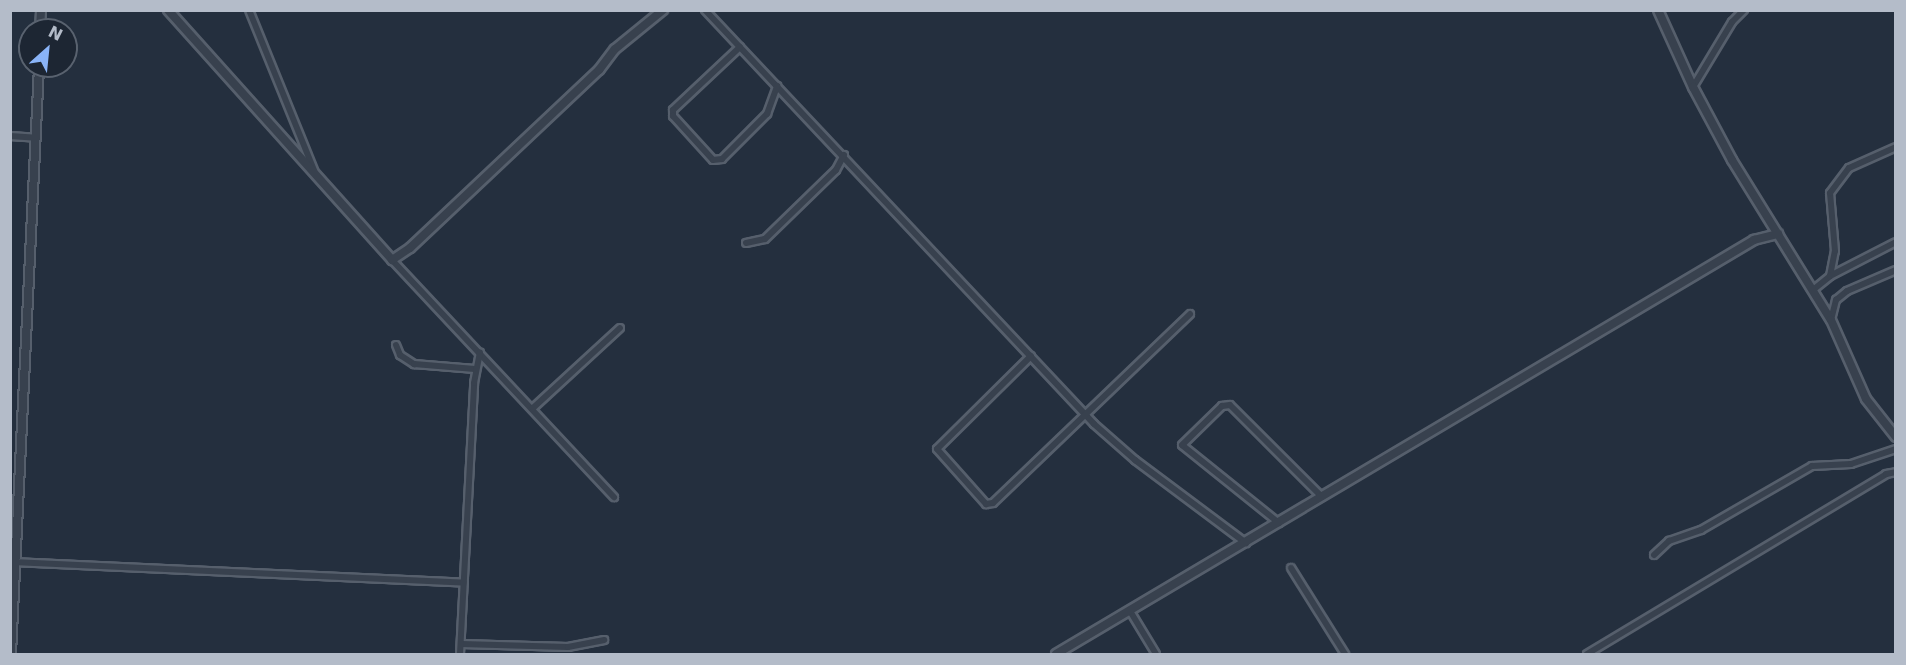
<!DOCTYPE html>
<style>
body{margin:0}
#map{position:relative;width:1906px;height:665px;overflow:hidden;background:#242f3e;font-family:"DejaVu Sans",sans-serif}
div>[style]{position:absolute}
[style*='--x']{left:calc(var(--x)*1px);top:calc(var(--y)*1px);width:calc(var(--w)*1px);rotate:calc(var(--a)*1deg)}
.roads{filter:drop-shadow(2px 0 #565f6c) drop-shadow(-2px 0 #565f6c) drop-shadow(0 2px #565f6c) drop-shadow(0 -2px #565f6c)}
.minor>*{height:6px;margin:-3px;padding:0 3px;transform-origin:3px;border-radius:3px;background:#38414e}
.tertiary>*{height:8px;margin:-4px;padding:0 4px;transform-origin:4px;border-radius:4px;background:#38414e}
span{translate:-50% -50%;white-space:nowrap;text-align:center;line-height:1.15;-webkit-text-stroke:4.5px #1d2633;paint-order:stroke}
.frame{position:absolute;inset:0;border:12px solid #b4bcc9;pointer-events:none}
.north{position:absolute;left:18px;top:18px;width:60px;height:60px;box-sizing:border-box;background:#1d2633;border:2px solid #59626f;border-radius:50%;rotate:27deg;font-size:16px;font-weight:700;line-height:24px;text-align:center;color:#b4bcc9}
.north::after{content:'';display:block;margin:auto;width:21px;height:27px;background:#8ab4f8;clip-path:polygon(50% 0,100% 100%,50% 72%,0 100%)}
</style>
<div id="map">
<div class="roads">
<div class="minor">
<i style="--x:249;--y:10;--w:173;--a:67.9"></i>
<i style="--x:705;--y:10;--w:568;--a:46.78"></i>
<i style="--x:1094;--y:424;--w:55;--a:41.3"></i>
<i style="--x:1135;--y:460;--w:139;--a:36.8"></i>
<i style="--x:740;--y:47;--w:92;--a:136.8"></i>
<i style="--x:673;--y:110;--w:6;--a:90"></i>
<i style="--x:673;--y:116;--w:59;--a:47.7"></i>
<i style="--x:713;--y:160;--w:9;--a:-6"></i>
<i style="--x:722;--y:159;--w:64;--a:-45"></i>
<i style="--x:767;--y:114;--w:30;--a:-70"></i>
<i style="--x:1693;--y:87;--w:76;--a:-59"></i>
<i style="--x:1732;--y:22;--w:17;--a:-45"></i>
<i style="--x:10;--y:136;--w:26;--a:4"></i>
<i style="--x:746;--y:243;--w:19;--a:-12"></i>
<i style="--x:765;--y:239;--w:99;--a:-44.2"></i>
<i style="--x:836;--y:170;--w:17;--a:-62"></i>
<i style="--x:392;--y:260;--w:325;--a:46.9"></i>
<i style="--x:1830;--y:276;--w:25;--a:-79"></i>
<i style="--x:1835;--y:251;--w:58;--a:-94.9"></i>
<i style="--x:1830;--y:193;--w:31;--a:-53"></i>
<i style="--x:1849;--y:168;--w:51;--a:-24.1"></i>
<i style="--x:1813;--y:290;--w:22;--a:-39"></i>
<i style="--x:1830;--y:276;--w:74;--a:-27.3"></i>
<i style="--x:1831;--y:320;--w:21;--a:-76"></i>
<i style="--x:1836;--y:300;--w:14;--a:-39"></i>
<i style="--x:1847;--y:291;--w:53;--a:-23.2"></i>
<i style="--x:396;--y:345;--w:11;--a:68"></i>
<i style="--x:400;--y:355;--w:17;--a:33"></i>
<i style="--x:414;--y:364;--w:61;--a:4.7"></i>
<i style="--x:1031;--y:356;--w:132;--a:135.3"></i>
<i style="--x:937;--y:449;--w:74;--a:48.3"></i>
<i style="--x:986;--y:504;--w:7;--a:-8"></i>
<i style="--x:993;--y:503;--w:273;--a:-43.8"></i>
<i style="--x:533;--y:408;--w:118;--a:-42.6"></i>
<i style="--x:1279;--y:523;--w:124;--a:-141.2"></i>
<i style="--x:1182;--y:445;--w:56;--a:-44.3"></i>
<i style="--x:1222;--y:406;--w:8;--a:-7"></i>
<i style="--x:1230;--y:405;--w:130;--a:45"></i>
<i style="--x:1654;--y:555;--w:21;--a:-43"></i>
<i style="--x:1669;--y:541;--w:34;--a:-19"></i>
<i style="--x:1701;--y:530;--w:128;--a:-30"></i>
<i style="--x:1812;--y:466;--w:39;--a:-3"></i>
<i style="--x:1851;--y:464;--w:47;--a:-18.4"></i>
<i style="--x:10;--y:562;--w:454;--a:2.6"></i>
<i style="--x:1291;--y:568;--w:102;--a:57.9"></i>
<i style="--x:1130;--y:611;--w:50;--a:58.8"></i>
<i style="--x:461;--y:644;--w:107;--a:1.6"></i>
<i style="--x:568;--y:647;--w:37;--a:-11"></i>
<i style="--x:460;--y:654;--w:271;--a:-87"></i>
<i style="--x:474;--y:383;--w:31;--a:-79"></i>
<i style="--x:1587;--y:654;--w:349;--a:-31"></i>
<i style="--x:1886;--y:474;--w:10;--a:-11"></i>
</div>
<div class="tertiary">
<i style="--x:168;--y:10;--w:336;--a:48.1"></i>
<i style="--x:392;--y:260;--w:22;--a:-34"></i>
<i style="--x:410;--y:248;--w:260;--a:-43.3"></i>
<i style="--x:599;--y:70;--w:26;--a:-53"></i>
<i style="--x:615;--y:49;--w:62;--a:-39.1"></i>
<i style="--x:1658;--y:10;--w:85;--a:65.6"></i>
<i style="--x:1693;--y:87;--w:83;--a:61.9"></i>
<i style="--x:1732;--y:160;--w:188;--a:58.3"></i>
<i style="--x:1831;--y:320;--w:86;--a:66.1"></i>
<i style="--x:1866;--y:399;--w:48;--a:51.7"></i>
<i style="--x:40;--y:30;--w:20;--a:-87"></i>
<i style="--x:11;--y:654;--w:589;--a:-87.27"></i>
<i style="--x:1056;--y:654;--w:812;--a:-30.67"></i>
<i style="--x:1754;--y:240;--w:25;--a:-14"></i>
</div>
</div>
<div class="frame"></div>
<div class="north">N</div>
</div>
